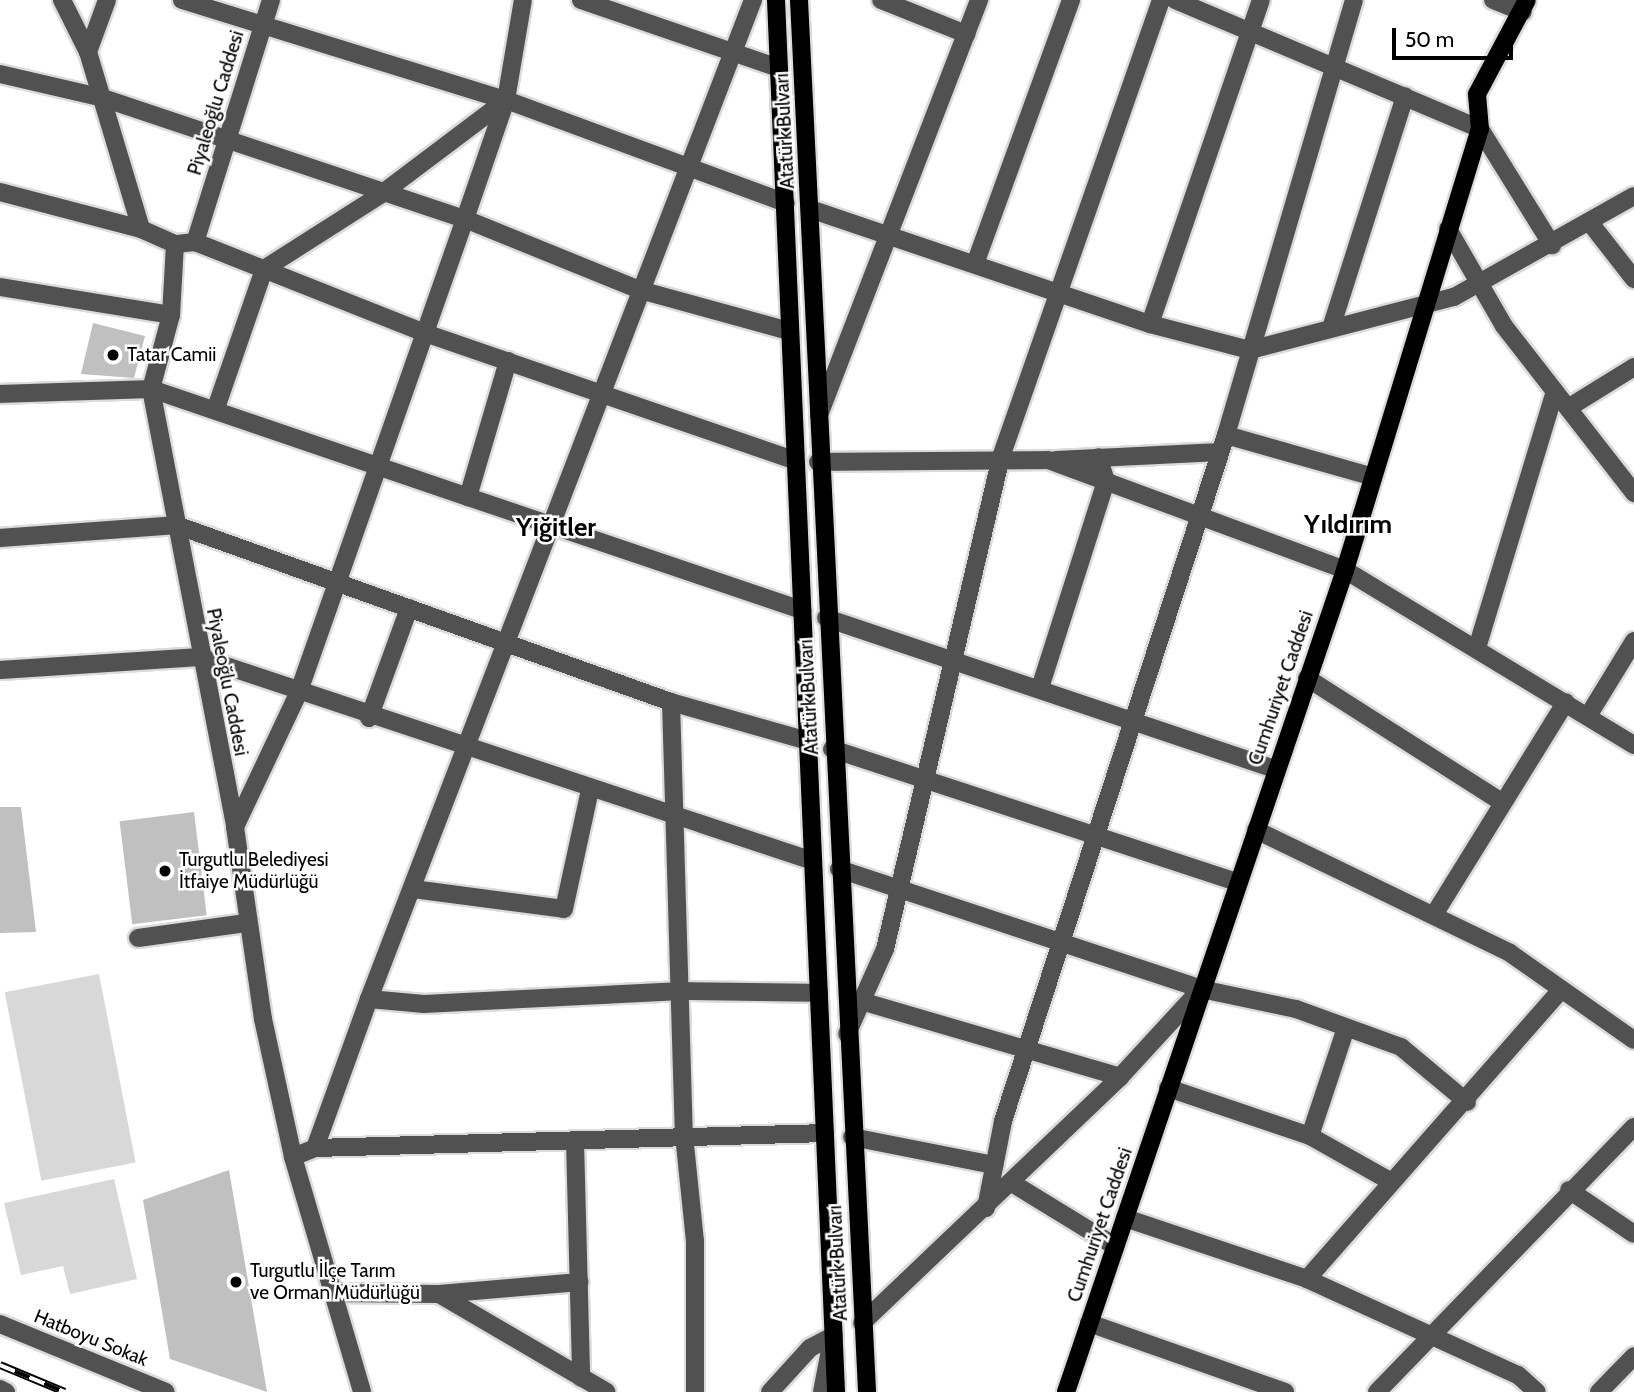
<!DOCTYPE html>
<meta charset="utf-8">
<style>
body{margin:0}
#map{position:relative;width:1634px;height:1392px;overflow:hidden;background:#fff;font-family:Cabin,sans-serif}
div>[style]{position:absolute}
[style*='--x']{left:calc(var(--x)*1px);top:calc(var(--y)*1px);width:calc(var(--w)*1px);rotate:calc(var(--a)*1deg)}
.green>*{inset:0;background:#d8d8d8;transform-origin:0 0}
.building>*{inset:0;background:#c0c0c0;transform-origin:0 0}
.roads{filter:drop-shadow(2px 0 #dbdbdb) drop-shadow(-2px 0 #dbdbdb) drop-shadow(0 2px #dbdbdb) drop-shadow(0 -2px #dbdbdb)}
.minor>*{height:18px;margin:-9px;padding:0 9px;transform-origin:9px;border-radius:9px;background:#515151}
.major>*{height:18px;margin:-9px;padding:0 9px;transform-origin:9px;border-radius:9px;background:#000}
.rail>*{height:8px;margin-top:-4px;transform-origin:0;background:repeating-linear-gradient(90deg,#fff 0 16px,#000 0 32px);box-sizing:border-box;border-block:2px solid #000}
.dots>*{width:19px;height:19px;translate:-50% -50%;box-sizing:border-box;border:4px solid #fff;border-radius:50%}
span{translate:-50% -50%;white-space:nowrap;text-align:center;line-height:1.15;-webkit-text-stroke:5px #fff;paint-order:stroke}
.street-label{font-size:19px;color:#000}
.poi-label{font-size:19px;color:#000}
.left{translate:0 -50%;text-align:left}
.district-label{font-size:26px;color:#000;font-weight:700}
.scale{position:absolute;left:1392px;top:28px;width:121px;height:32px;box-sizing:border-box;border:4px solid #000;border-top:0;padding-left:9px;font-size:21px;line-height:24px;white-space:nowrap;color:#000;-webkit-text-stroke:5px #fff;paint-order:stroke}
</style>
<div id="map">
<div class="green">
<i style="left:99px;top:974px;width:192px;height:96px;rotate:79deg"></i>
<i style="clip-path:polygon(114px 1179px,137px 1279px,70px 1294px,63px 1266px,21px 1275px,4px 1203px)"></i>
</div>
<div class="building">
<i style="clip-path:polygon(93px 323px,145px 336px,134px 378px,81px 374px)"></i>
<i style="clip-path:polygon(0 807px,21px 807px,36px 932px,0 933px)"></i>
<i style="left:194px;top:812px;width:104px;height:75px;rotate:83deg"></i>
<i style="clip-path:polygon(229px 1170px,267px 1392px,170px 1359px,143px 1200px)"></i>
</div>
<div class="roads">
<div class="minor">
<i style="--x:62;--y:0;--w:58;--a:63.4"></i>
<i style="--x:88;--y:52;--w:185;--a:73.3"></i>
<i style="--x:141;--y:229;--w:37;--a:24"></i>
<i style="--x:182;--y:0;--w:339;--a:17.2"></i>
<i style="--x:506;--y:100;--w:298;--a:20.2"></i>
<i style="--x:271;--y:0;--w:254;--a:107.4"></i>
<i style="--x:195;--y:242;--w:20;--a:174"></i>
<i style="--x:175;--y:244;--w:71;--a:93.2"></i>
<i style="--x:171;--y:315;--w:77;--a:105.1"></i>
<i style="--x:151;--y:389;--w:446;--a:79.1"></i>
<i style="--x:235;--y:827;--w:194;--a:81.7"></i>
<i style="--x:263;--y:1019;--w:141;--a:77.7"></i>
<i style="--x:293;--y:1157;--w:245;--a:73.6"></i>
<i style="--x:581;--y:0;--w:209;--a:19"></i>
<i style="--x:753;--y:0;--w:1070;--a:111.03"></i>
<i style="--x:369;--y:999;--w:55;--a:5.2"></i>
<i style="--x:424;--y:1004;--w:258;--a:-2.9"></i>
<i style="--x:682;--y:991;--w:137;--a:0.8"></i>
<i style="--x:881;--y:0;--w:92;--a:21.8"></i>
<i style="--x:1175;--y:0;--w:331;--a:22.9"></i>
<i style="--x:1480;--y:129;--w:137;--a:58.2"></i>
<i style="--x:1493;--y:0;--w:32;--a:22"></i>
<i style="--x:88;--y:52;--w:55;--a:-69.9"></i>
<i style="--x:0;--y:74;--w:103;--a:13"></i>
<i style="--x:100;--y:97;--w:385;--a:18.5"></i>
<i style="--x:465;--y:219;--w:189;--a:22.1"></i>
<i style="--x:640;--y:290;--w:155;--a:15.4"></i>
<i style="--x:0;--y:192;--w:146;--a:14.7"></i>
<i style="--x:810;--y:209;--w:359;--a:18.7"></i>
<i style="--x:1150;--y:324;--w:103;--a:14.6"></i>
<i style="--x:1250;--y:350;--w:211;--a:-14.6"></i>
<i style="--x:1454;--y:297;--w:206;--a:-29.3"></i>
<i style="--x:1591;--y:224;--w:70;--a:52"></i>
<i style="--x:1448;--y:229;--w:112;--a:60"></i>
<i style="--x:1504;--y:326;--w:212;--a:52.1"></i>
<i style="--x:195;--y:242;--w:244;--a:21.6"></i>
<i style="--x:422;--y:332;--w:393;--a:19"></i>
<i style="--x:975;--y:264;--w:281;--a:-70"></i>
<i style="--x:0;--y:287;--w:173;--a:9.3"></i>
<i style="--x:1150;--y:324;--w:342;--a:-71.1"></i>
<i style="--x:1332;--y:325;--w:240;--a:-72.3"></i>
<i style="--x:508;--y:361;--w:142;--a:106.4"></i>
<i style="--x:468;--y:497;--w:353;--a:18.7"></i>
<i style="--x:0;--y:394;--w:151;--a:-1.9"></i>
<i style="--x:151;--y:389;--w:335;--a:18.8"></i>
<i style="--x:216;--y:408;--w:147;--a:-70.9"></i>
<i style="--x:264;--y:269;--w:138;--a:-32.5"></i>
<i style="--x:380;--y:195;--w:158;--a:-37"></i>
<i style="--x:1568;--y:408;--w:78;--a:-31.8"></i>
<i style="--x:819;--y:415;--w:445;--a:-68.9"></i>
<i style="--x:1226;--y:435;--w:153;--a:15.9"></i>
<i style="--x:1056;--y:460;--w:164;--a:-2.8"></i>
<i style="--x:818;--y:462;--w:230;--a:-0.5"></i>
<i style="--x:1048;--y:460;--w:317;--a:20.3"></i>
<i style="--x:1345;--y:570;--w:338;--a:31.2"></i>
<i style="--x:0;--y:538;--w:176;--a:-4.2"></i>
<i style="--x:176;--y:525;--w:526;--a:19.68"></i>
<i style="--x:671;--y:702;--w:142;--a:15.9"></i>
<i style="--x:826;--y:618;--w:473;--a:18.6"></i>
<i style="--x:1477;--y:648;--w:268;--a:-73.1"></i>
<i style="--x:0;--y:670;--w:199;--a:-3.7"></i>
<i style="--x:199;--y:657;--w:647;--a:18.38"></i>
<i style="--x:1307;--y:678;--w:231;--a:32.5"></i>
<i style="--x:1040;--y:688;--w:217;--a:-72.3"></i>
<i style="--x:1106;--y:481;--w:25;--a:-108"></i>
<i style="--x:671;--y:702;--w:433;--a:88.3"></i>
<i style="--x:684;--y:1135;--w:107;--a:84.1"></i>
<i style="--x:695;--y:1241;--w:151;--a:90"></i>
<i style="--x:1588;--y:716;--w:88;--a:-58.5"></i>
<i style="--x:369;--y:718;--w:117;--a:-70"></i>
<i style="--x:832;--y:749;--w:426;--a:18.2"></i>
<i style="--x:235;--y:827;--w:147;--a:-64.7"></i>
<i style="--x:298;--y:694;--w:504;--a:-70.63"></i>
<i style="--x:465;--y:219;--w:126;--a:-71"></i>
<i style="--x:506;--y:100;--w:101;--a:-80.4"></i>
<i style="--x:1256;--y:830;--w:282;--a:25.8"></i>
<i style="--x:1510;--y:953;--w:151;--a:35.1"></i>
<i style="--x:839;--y:869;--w:381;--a:18.3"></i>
<i style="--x:1201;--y:989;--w:97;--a:11.9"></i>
<i style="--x:1296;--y:1009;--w:112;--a:19.9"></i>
<i style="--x:1401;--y:1047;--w:86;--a:39.8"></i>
<i style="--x:413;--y:889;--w:152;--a:7.5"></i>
<i style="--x:564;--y:909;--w:122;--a:-77.7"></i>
<i style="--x:1435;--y:913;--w:248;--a:-58.2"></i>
<i style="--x:138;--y:938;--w:109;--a:-7.9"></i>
<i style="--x:864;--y:1002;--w:267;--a:16.3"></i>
<i style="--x:847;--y:1034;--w:93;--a:-65.9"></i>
<i style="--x:885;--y:949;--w:505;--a:-76.73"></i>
<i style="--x:1001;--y:457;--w:484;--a:-70.7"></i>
<i style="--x:1168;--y:1088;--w:150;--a:18.7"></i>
<i style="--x:1310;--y:1136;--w:90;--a:29.4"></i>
<i style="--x:1310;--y:1136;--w:114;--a:-71.6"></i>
<i style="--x:852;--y:1137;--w:145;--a:11.2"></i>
<i style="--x:575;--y:1141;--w:237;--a:88.5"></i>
<i style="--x:315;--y:1148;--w:158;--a:-70.1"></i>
<i style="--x:293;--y:1157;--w:24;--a:-22"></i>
<i style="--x:315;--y:1148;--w:510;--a:-1.68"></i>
<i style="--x:1012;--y:1183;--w:121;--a:31.5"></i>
<i style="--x:1569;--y:1190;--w:78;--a:34.1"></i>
<i style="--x:986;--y:1208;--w:89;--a:-78.9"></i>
<i style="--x:1003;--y:1121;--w:721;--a:-71.99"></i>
<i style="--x:1226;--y:435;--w:453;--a:-73.6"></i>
<i style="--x:1125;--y:1218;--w:192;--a:18.5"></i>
<i style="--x:1307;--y:1279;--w:232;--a:24.5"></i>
<i style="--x:1518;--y:1375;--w:25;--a:42"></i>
<i style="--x:1307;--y:1279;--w:385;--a:-48.7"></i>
<i style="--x:333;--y:1293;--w:106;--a:0.5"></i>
<i style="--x:439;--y:1294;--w:141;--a:-4.9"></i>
<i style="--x:439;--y:1294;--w:194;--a:30.3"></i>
<i style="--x:862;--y:1323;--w:356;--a:-43.6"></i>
<i style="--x:1120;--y:1077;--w:120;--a:-47.4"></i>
<i style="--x:1089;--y:1323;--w:208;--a:19.4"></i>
<i style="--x:0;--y:1324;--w:179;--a:22.3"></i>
<i style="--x:0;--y:1389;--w:7;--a:27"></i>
<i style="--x:770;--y:1392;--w:59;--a:-47.7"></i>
<i style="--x:810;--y:1348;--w:27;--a:-28"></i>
<i style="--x:822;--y:1392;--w:48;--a:-79.2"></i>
<i style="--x:1377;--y:1392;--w:369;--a:-45.9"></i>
<i style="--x:1599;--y:1392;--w:50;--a:-45.8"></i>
</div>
<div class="major">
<i style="--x:776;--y:0;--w:1393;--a:87.53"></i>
<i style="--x:799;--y:0;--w:1394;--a:87.2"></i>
<i style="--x:1066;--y:1392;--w:868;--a:-71.25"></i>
<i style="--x:1345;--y:570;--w:461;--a:-73"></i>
<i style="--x:1480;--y:129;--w:35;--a:-95"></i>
<i style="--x:1477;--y:94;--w:106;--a:-62"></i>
</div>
</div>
<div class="rail">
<i style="--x:0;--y:1365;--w:70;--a:22.6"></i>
</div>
<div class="dots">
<i style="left:113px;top:355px;background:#000"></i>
<i style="left:165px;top:871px;background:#000"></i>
<i style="left:236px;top:1282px;background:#000"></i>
</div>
<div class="street-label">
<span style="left:216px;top:103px;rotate:-73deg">Piyaleoğlu Caddesi</span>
<span style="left:785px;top:131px;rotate:-93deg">Atatürk Bulvarı</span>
<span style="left:227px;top:682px;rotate:79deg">Piyaleoğlu Caddesi</span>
<span style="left:1281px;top:688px;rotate:-71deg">Cumhuriyet Caddesi</span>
<span style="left:809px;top:697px;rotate:-93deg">Atatürk Bulvarı</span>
<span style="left:1100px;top:1225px;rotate:-71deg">Cumhuriyet Caddesi</span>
<span style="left:838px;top:1263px;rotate:-93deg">Atatürk Bulvarı</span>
<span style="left:91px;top:1338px;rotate:22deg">Hatboyu Sokak</span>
</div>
<div class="poi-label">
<span class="left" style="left:127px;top:355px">Tatar Camii</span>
<span class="left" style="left:179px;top:871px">Turgutlu Belediyesi<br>İtfaiye Müdürlüğü</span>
<span class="left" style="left:250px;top:1282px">Turgutlu İlçe Tarım<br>ve Orman Müdürlüğü</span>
</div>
<div class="district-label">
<span style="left:1348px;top:525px">Yıldırım</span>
<span style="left:556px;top:528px">Yiğitler</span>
</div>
<div class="scale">50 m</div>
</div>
